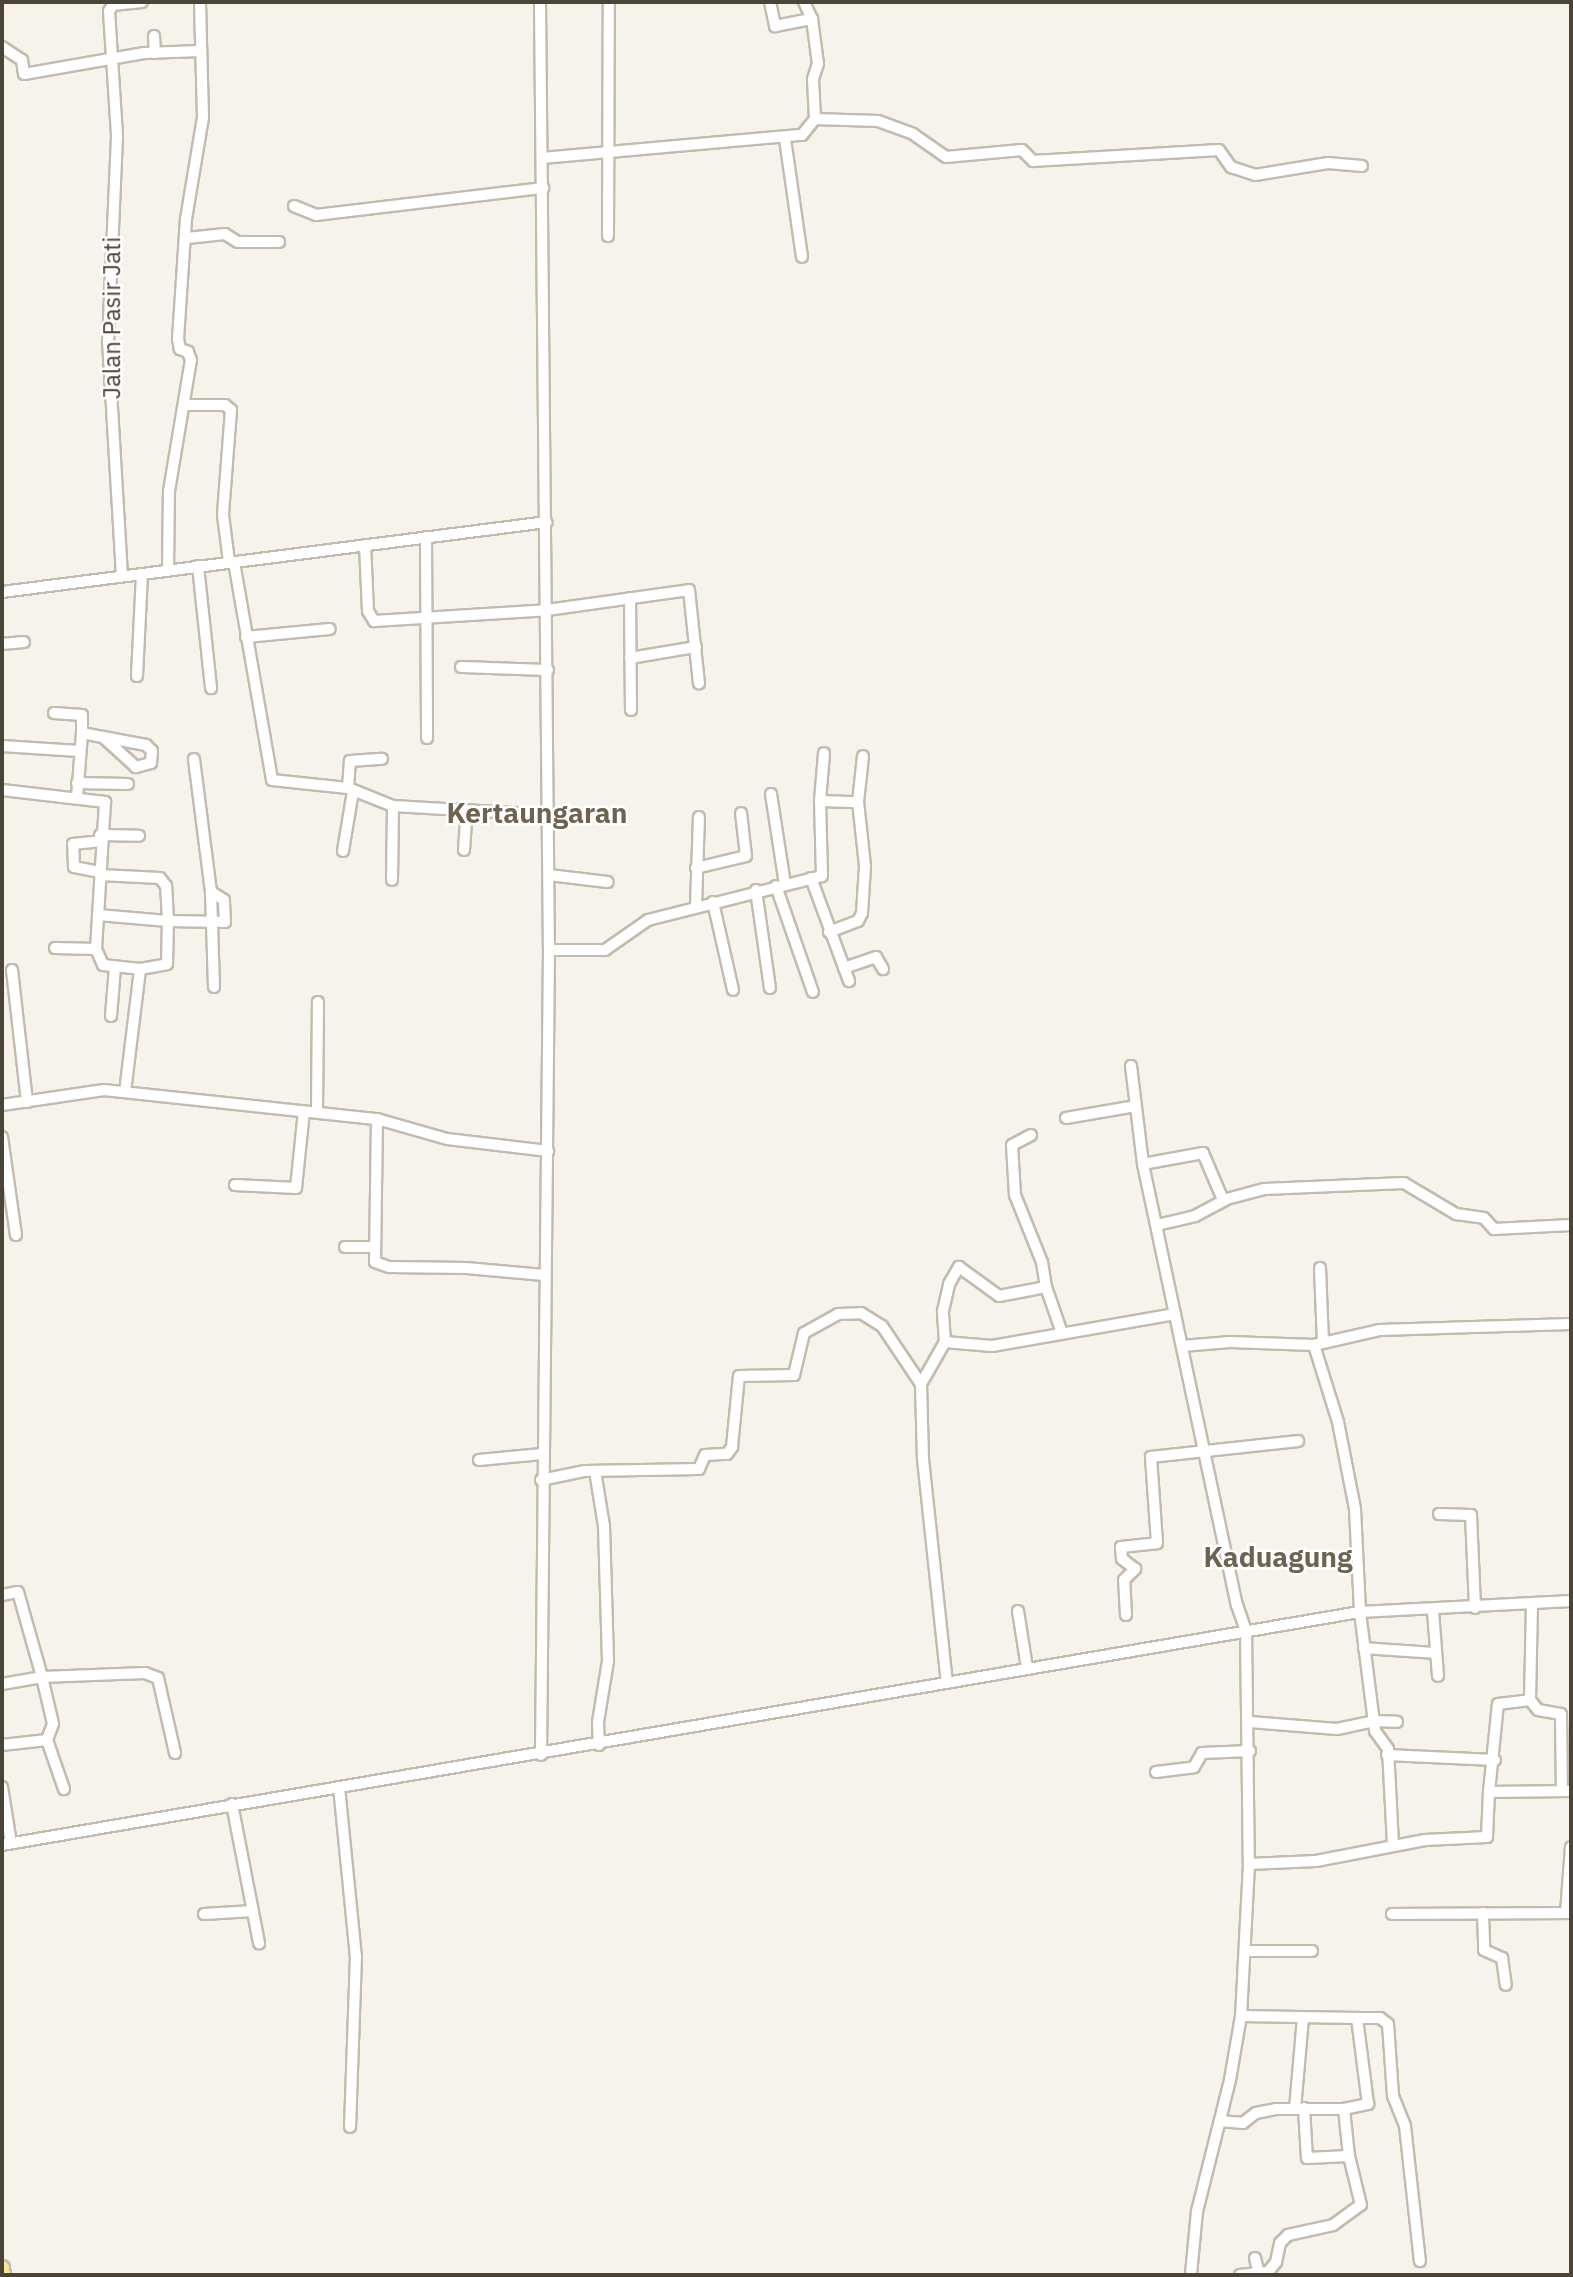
<!DOCTYPE html>
<style>
body{margin:0}
#map{position:relative;width:1573px;height:2277px;overflow:hidden;background:#f6f3ec;font-family:"IBM Plex Sans",sans-serif}
div>[style]{position:absolute}
[style*='--x']{left:calc(var(--x)*1px);top:calc(var(--y)*1px);width:calc(var(--w)*1px);rotate:calc(var(--a)*1deg)}
.roads{filter:drop-shadow(2px 0 #c2bbae) drop-shadow(-2px 0 #c2bbae) drop-shadow(0 2px #c2bbae) drop-shadow(0 -2px #c2bbae)}
.minor>*{height:10px;margin:-5px;padding:0 5px;transform-origin:5px;border-radius:5px;background:#fff}
.primary>*{height:14px;margin:-7px;padding:0 7px;transform-origin:7px;border-radius:7px;background:#ffe39c}
span{translate:-50% -50%;white-space:nowrap;text-align:center;line-height:1.15;-webkit-text-stroke:5px #fff;paint-order:stroke}
.street-label{font-size:24px;color:#4b4439}
.quarter-label{font-size:28px;color:#6e6250;font-weight:700}
.frame{position:absolute;inset:0;border:4px solid #4b4439;pointer-events:none}
</style>
<div id="map">
<div class="roads">
<div class="minor">
<i style="--x:540;--y:2;--w:948;--a:89.46"></i>
<i style="--x:549;--y:950;--w:805;--a:90.57"></i>
<i style="--x:770;--y:2;--w:25;--a:78"></i>
<i style="--x:775;--y:26;--w:38;--a:-11"></i>
<i style="--x:154;--y:36;--w:17;--a:87"></i>
<i style="--x:2;--y:47;--w:24;--a:33"></i>
<i style="--x:22;--y:60;--w:14;--a:82"></i>
<i style="--x:24;--y:74;--w:122;--a:-9.9"></i>
<i style="--x:144;--y:53;--w:57;--a:-2"></i>
<i style="--x:815;--y:119;--w:63;--a:1.8"></i>
<i style="--x:878;--y:121;--w:37;--a:20"></i>
<i style="--x:913;--y:134;--w:40;--a:34.9"></i>
<i style="--x:946;--y:157;--w:76;--a:-5.3"></i>
<i style="--x:1022;--y:150;--w:16;--a:45"></i>
<i style="--x:1033;--y:161;--w:186;--a:-3.4"></i>
<i style="--x:1219;--y:150;--w:21;--a:55"></i>
<i style="--x:1231;--y:167;--w:25;--a:18"></i>
<i style="--x:1255;--y:175;--w:74;--a:-9.3"></i>
<i style="--x:1328;--y:163;--w:34;--a:5"></i>
<i style="--x:785;--y:139;--w:119;--a:81.8"></i>
<i style="--x:542;--y:158;--w:261;--a:-5.1"></i>
<i style="--x:802;--y:135;--w:21;--a:-51"></i>
<i style="--x:815;--y:119;--w:40;--a:-92.9"></i>
<i style="--x:813;--y:79;--w:16;--a:-72"></i>
<i style="--x:818;--y:64;--w:45;--a:-97.6"></i>
<i style="--x:812;--y:19;--w:19;--a:-115"></i>
<i style="--x:294;--y:206;--w:24;--a:22"></i>
<i style="--x:316;--y:215;--w:229;--a:-6.8"></i>
<i style="--x:608;--y:236;--w:234;--a:-89.8"></i>
<i style="--x:187;--y:238;--w:38;--a:-6"></i>
<i style="--x:225;--y:234;--w:15;--a:32"></i>
<i style="--x:238;--y:242;--w:41;--a:0"></i>
<i style="--x:184;--y:405;--w:41;--a:0"></i>
<i style="--x:225;--y:405;--w:8;--a:40"></i>
<i style="--x:231;--y:410;--w:105;--a:94.4"></i>
<i style="--x:223;--y:515;--w:47;--a:82.7"></i>
<i style="--x:426;--y:537;--w:201;--a:89.7"></i>
<i style="--x:365;--y:545;--w:66;--a:87.4"></i>
<i style="--x:368;--y:611;--w:12;--a:59"></i>
<i style="--x:374;--y:621;--w:173;--a:-3.6"></i>
<i style="--x:547;--y:610;--w:143;--a:-8"></i>
<i style="--x:689;--y:590;--w:94;--a:83.9"></i>
<i style="--x:234;--y:562;--w:221;--a:80.1"></i>
<i style="--x:272;--y:780;--w:76;--a:6"></i>
<i style="--x:348;--y:788;--w:48;--a:21.8"></i>
<i style="--x:393;--y:806;--w:156;--a:3.3"></i>
<i style="--x:198;--y:566;--w:123;--a:83.9"></i>
<i style="--x:168;--y:570;--w:79;--a:-89.3"></i>
<i style="--x:169;--y:491;--w:133;--a:-80.5"></i>
<i style="--x:191;--y:360;--w:9;--a:-111"></i>
<i style="--x:188;--y:352;--w:9;--a:-159"></i>
<i style="--x:180;--y:349;--w:10;--a:-101"></i>
<i style="--x:178;--y:339;--w:120;--a:-86.2"></i>
<i style="--x:186;--y:219;--w:103;--a:-80.5"></i>
<i style="--x:203;--y:117;--w:115;--a:-91.5"></i>
<i style="--x:122;--y:576;--w:233;--a:-93.4"></i>
<i style="--x:108;--y:343;--w:208;--a:-87.5"></i>
<i style="--x:117;--y:135;--w:124;--a:-93.7"></i>
<i style="--x:109;--y:11;--w:7;--a:-56"></i>
<i style="--x:113;--y:5;--w:29;--a:-6"></i>
<i style="--x:2;--y:592;--w:549;--a:-7.32"></i>
<i style="--x:630;--y:598;--w:112;--a:89.5"></i>
<i style="--x:246;--y:637;--w:84;--a:-5.4"></i>
<i style="--x:2;--y:644;--w:22;--a:-5"></i>
<i style="--x:630;--y:658;--w:67;--a:-9.5"></i>
<i style="--x:461;--y:667;--w:87;--a:2"></i>
<i style="--x:137;--y:676;--w:102;--a:-87.2"></i>
<i style="--x:54;--y:713;--w:28;--a:4"></i>
<i style="--x:82;--y:715;--w:18;--a:90"></i>
<i style="--x:103;--y:737;--w:44;--a:10.5"></i>
<i style="--x:146;--y:745;--w:8;--a:45"></i>
<i style="--x:152;--y:751;--w:12;--a:95"></i>
<i style="--x:151;--y:763;--w:16;--a:165"></i>
<i style="--x:136;--y:767;--w:45;--a:-137.7"></i>
<i style="--x:2;--y:746;--w:77;--a:3.7"></i>
<i style="--x:77;--y:783;--w:51;--a:1.1"></i>
<i style="--x:348;--y:788;--w:27;--a:-86"></i>
<i style="--x:350;--y:761;--w:32;--a:-4"></i>
<i style="--x:2;--y:790;--w:104;--a:6.6"></i>
<i style="--x:105;--y:802;--w:147;--a:93.5"></i>
<i style="--x:96;--y:949;--w:17;--a:66"></i>
<i style="--x:103;--y:965;--w:37;--a:6"></i>
<i style="--x:771;--y:794;--w:91;--a:81.2"></i>
<i style="--x:77;--y:798;--w:65;--a:-85.6"></i>
<i style="--x:82;--y:733;--w:21;--a:11"></i>
<i style="--x:820;--y:801;--w:48;--a:-85.2"></i>
<i style="--x:100;--y:835;--w:39;--a:1"></i>
<i style="--x:464;--y:850;--w:39;--a:-86"></i>
<i style="--x:343;--y:851;--w:61;--a:-80.5"></i>
<i style="--x:696;--y:868;--w:51;--a:-13.5"></i>
<i style="--x:746;--y:856;--w:43;--a:-96.6"></i>
<i style="--x:100;--y:872;--w:26;--a:-169"></i>
<i style="--x:74;--y:867;--w:23;--a:-92"></i>
<i style="--x:73;--y:844;--w:27;--a:-6"></i>
<i style="--x:549;--y:875;--w:59;--a:6.8"></i>
<i style="--x:811;--y:878;--w:110;--a:69.7"></i>
<i style="--x:392;--y:880;--w:74;--a:-89.2"></i>
<i style="--x:776;--y:886;--w:112;--a:70.8"></i>
<i style="--x:756;--y:890;--w:99;--a:81.9"></i>
<i style="--x:211;--y:892;--w:95;--a:88.2"></i>
<i style="--x:713;--y:902;--w:90;--a:77.2"></i>
<i style="--x:696;--y:906;--w:89;--a:-88.1"></i>
<i style="--x:98;--y:915;--w:70;--a:4.9"></i>
<i style="--x:168;--y:921;--w:35;--a:-93"></i>
<i style="--x:166;--y:886;--w:10;--a:-127"></i>
<i style="--x:160;--y:878;--w:60;--a:-177.1"></i>
<i style="--x:829;--y:932;--w:31;--a:-21"></i>
<i style="--x:858;--y:921;--w:9;--a:-63"></i>
<i style="--x:862;--y:913;--w:47;--a:-86.3"></i>
<i style="--x:865;--y:866;--w:64;--a:-96.2"></i>
<i style="--x:858;--y:802;--w:46;--a:-83.8"></i>
<i style="--x:55;--y:948;--w:41;--a:1.4"></i>
<i style="--x:549;--y:950;--w:56;--a:0"></i>
<i style="--x:605;--y:950;--w:52;--a:-34.9"></i>
<i style="--x:648;--y:920;--w:179;--a:-14.2"></i>
<i style="--x:822;--y:876;--w:75;--a:-91.5"></i>
<i style="--x:820;--y:801;--w:38;--a:2"></i>
<i style="--x:844;--y:968;--w:34;--a:-19"></i>
<i style="--x:876;--y:957;--w:14;--a:60"></i>
<i style="--x:12;--y:970;--w:133;--a:83.5"></i>
<i style="--x:111;--y:1016;--w:49;--a:-85.3"></i>
<i style="--x:1131;--y:1066;--w:99;--a:83"></i>
<i style="--x:1143;--y:1164;--w:451;--a:78"></i>
<i style="--x:1237;--y:1605;--w:28;--a:71"></i>
<i style="--x:1246;--y:1631;--w:233;--a:89.3"></i>
<i style="--x:1249;--y:1864;--w:152;--a:93"></i>
<i style="--x:1241;--y:2016;--w:65;--a:99.8"></i>
<i style="--x:1230;--y:2080;--w:135;--a:104.1"></i>
<i style="--x:1197;--y:2211;--w:64;--a:95.4"></i>
<i style="--x:125;--y:1092;--w:124;--a:-83"></i>
<i style="--x:140;--y:969;--w:27;--a:-10"></i>
<i style="--x:167;--y:964;--w:43;--a:-88.7"></i>
<i style="--x:168;--y:921;--w:57;--a:1"></i>
<i style="--x:225;--y:922;--w:22;--a:-93"></i>
<i style="--x:224;--y:900;--w:15;--a:-148"></i>
<i style="--x:211;--y:892;--w:134;--a:-97.3"></i>
<i style="--x:2;--y:1105;--w:103;--a:-8.4"></i>
<i style="--x:104;--y:1090;--w:275;--a:6.1"></i>
<i style="--x:377;--y:1119;--w:73;--a:15.9"></i>
<i style="--x:447;--y:1139;--w:102;--a:6.8"></i>
<i style="--x:317;--y:1112;--w:110;--a:-89.5"></i>
<i style="--x:1066;--y:1118;--w:71;--a:-9.7"></i>
<i style="--x:377;--y:1119;--w:143;--a:90.8"></i>
<i style="--x:375;--y:1262;--w:15;--a:20"></i>
<i style="--x:389;--y:1267;--w:77;--a:0.7"></i>
<i style="--x:466;--y:1268;--w:78;--a:5.1"></i>
<i style="--x:1031;--y:1135;--w:21;--a:152"></i>
<i style="--x:1012;--y:1145;--w:50;--a:86.6"></i>
<i style="--x:1015;--y:1195;--w:72;--a:68.1"></i>
<i style="--x:1042;--y:1262;--w:25;--a:81"></i>
<i style="--x:2;--y:1137;--w:99;--a:81.9"></i>
<i style="--x:1143;--y:1164;--w:61;--a:-10.4"></i>
<i style="--x:1203;--y:1153;--w:51;--a:66.9"></i>
<i style="--x:1223;--y:1200;--w:42;--a:-15"></i>
<i style="--x:1264;--y:1189;--w:140;--a:-2.5"></i>
<i style="--x:1404;--y:1183;--w:61;--a:30.8"></i>
<i style="--x:1456;--y:1214;--w:28;--a:8"></i>
<i style="--x:1484;--y:1218;--w:15;--a:48"></i>
<i style="--x:1494;--y:1229;--w:77;--a:-3"></i>
<i style="--x:235;--y:1185;--w:61;--a:2.8"></i>
<i style="--x:296;--y:1188;--w:77;--a:-84.1"></i>
<i style="--x:1157;--y:1225;--w:39;--a:-13"></i>
<i style="--x:1195;--y:1216;--w:34;--a:-28"></i>
<i style="--x:345;--y:1247;--w:28;--a:0"></i>
<i style="--x:1320;--y:1268;--w:75;--a:87.7"></i>
<i style="--x:945;--y:1342;--w:31;--a:-94"></i>
<i style="--x:943;--y:1311;--w:28;--a:-77"></i>
<i style="--x:949;--y:1284;--w:20;--a:-60"></i>
<i style="--x:959;--y:1267;--w:49;--a:35.9"></i>
<i style="--x:999;--y:1296;--w:48;--a:-10.8"></i>
<i style="--x:1046;--y:1287;--w:49;--a:70.8"></i>
<i style="--x:1314;--y:1345;--w:68;--a:-12.8"></i>
<i style="--x:1380;--y:1330;--w:191;--a:-1.8"></i>
<i style="--x:1182;--y:1346;--w:48;--a:-4.8"></i>
<i style="--x:1230;--y:1342;--w:84;--a:2"></i>
<i style="--x:1314;--y:1345;--w:81;--a:72.7"></i>
<i style="--x:1338;--y:1422;--w:89;--a:78.9"></i>
<i style="--x:1355;--y:1509;--w:103;--a:87.2"></i>
<i style="--x:1360;--y:1612;--w:120;--a:82.8"></i>
<i style="--x:1375;--y:1731;--w:22;--a:54"></i>
<i style="--x:1388;--y:1749;--w:97;--a:87"></i>
<i style="--x:921;--y:1384;--w:48;--a:-60.3"></i>
<i style="--x:945;--y:1342;--w:47;--a:4.9"></i>
<i style="--x:992;--y:1346;--w:186;--a:-9.9"></i>
<i style="--x:479;--y:1460;--w:63;--a:-5.4"></i>
<i style="--x:595;--y:1471;--w:56;--a:80.7"></i>
<i style="--x:604;--y:1526;--w:135;--a:88.3"></i>
<i style="--x:608;--y:1661;--w:62;--a:99.3"></i>
<i style="--x:598;--y:1722;--w:23;--a:88"></i>
<i style="--x:541;--y:1480;--w:45;--a:-11.6"></i>
<i style="--x:585;--y:1471;--w:114;--a:-1"></i>
<i style="--x:699;--y:1469;--w:15;--a:-67"></i>
<i style="--x:705;--y:1455;--w:22;--a:-3"></i>
<i style="--x:727;--y:1454;--w:9;--a:-54"></i>
<i style="--x:732;--y:1447;--w:71;--a:-84.4"></i>
<i style="--x:739;--y:1376;--w:55;--a:-1"></i>
<i style="--x:794;--y:1375;--w:43;--a:-76.6"></i>
<i style="--x:804;--y:1333;--w:39;--a:-29"></i>
<i style="--x:838;--y:1314;--w:23;--a:-2"></i>
<i style="--x:861;--y:1313;--w:25;--a:32"></i>
<i style="--x:882;--y:1326;--w:70;--a:56.1"></i>
<i style="--x:921;--y:1384;--w:75;--a:88.5"></i>
<i style="--x:923;--y:1459;--w:225;--a:83.9"></i>
<i style="--x:1439;--y:1514;--w:32;--a:2"></i>
<i style="--x:1471;--y:1515;--w:93;--a:87.5"></i>
<i style="--x:2;--y:1595;--w:16;--a:-11"></i>
<i style="--x:18;--y:1592;--w:88;--a:74.2"></i>
<i style="--x:42;--y:1677;--w:103;--a:-2.2"></i>
<i style="--x:145;--y:1673;--w:14;--a:21"></i>
<i style="--x:158;--y:1678;--w:77;--a:77.2"></i>
<i style="--x:1532;--y:1604;--w:96;--a:91.2"></i>
<i style="--x:1530;--y:1700;--w:13;--a:51"></i>
<i style="--x:1538;--y:1710;--w:23;--a:10"></i>
<i style="--x:1561;--y:1714;--w:77;--a:89.3"></i>
<i style="--x:1018;--y:1611;--w:58;--a:81"></i>
<i style="--x:1433;--y:1611;--w:65;--a:85.6"></i>
<i style="--x:1126;--y:1615;--w:35;--a:-93"></i>
<i style="--x:1124;--y:1580;--w:16;--a:-45"></i>
<i style="--x:1135;--y:1569;--w:16;--a:-142"></i>
<i style="--x:1122;--y:1559;--w:12;--a:-95"></i>
<i style="--x:1121;--y:1547;--w:36;--a:-6"></i>
<i style="--x:1157;--y:1543;--w:86;--a:-94"></i>
<i style="--x:1151;--y:1457;--w:148;--a:-6.2"></i>
<i style="--x:1364;--y:1648;--w:72;--a:4"></i>
<i style="--x:2;--y:1684;--w:41;--a:-9.9"></i>
<i style="--x:42;--y:1677;--w:48;--a:76.8"></i>
<i style="--x:53;--y:1724;--w:17;--a:111"></i>
<i style="--x:1250;--y:1722;--w:87;--a:4.6"></i>
<i style="--x:1337;--y:1729;--w:38;--a:-12"></i>
<i style="--x:1374;--y:1721;--w:23;--a:2"></i>
<i style="--x:2;--y:1745;--w:45;--a:-6.3"></i>
<i style="--x:47;--y:1740;--w:52;--a:70.9"></i>
<i style="--x:1387;--y:1755;--w:108;--a:2.7"></i>
<i style="--x:1156;--y:1772;--w:38;--a:-7"></i>
<i style="--x:1194;--y:1767;--w:16;--a:-60"></i>
<i style="--x:1202;--y:1753;--w:48;--a:-2.4"></i>
<i style="--x:2;--y:1787;--w:57;--a:80.9"></i>
<i style="--x:339;--y:1787;--w:170;--a:84.3"></i>
<i style="--x:356;--y:1956;--w:171;--a:92"></i>
<i style="--x:1489;--y:1792;--w:88;--a:-84.2"></i>
<i style="--x:1498;--y:1704;--w:32;--a:-7"></i>
<i style="--x:232;--y:1804;--w:142;--a:79"></i>
<i style="--x:2;--y:1845;--w:1378;--a:-9.74"></i>
<i style="--x:1360;--y:1612;--w:211;--a:-3"></i>
<i style="--x:1249;--y:1864;--w:67;--a:-2.6"></i>
<i style="--x:1316;--y:1861;--w:111;--a:-10.9"></i>
<i style="--x:1425;--y:1840;--w:62;--a:-2.8"></i>
<i style="--x:1487;--y:1837;--w:45;--a:-87.5"></i>
<i style="--x:1489;--y:1792;--w:82;--a:-0.7"></i>
<i style="--x:1483;--y:1913;--w:37;--a:88"></i>
<i style="--x:1484;--y:1950;--w:20;--a:24"></i>
<i style="--x:1502;--y:1958;--w:27;--a:82"></i>
<i style="--x:1566;--y:1913;--w:66;--a:-85.7"></i>
<i style="--x:204;--y:1914;--w:49;--a:-3.5"></i>
<i style="--x:1392;--y:1914;--w:179;--a:-0.3"></i>
<i style="--x:1245;--y:1951;--w:67;--a:0"></i>
<i style="--x:1357;--y:2018;--w:23;--a:0"></i>
<i style="--x:1380;--y:2018;--w:10;--a:37"></i>
<i style="--x:1388;--y:2024;--w:72;--a:86"></i>
<i style="--x:1393;--y:2096;--w:32;--a:68"></i>
<i style="--x:1405;--y:2126;--w:136;--a:83.7"></i>
<i style="--x:1304;--y:2108;--w:50;--a:86.6"></i>
<i style="--x:1307;--y:2158;--w:42;--a:-2.7"></i>
<i style="--x:1295;--y:2109;--w:91;--a:-85"></i>
<i style="--x:1220;--y:2121;--w:23;--a:5"></i>
<i style="--x:1243;--y:2123;--w:16;--a:-38"></i>
<i style="--x:1256;--y:2113;--w:20;--a:-11"></i>
<i style="--x:1276;--y:2109;--w:68;--a:0"></i>
<i style="--x:1344;--y:2109;--w:25;--a:-12"></i>
<i style="--x:1368;--y:2104;--w:87;--a:-97.3"></i>
<i style="--x:1357;--y:2018;--w:116;--a:-179"></i>
<i style="--x:1255;--y:2258;--w:16;--a:76"></i>
<i style="--x:1240;--y:2275;--w:28;--a:-6"></i>
<i style="--x:1268;--y:2272;--w:13;--a:-51"></i>
<i style="--x:1276;--y:2262;--w:19;--a:-78"></i>
<i style="--x:1280;--y:2243;--w:11;--a:-45"></i>
<i style="--x:1288;--y:2235;--w:46;--a:-12.5"></i>
<i style="--x:1333;--y:2225;--w:34;--a:-36"></i>
<i style="--x:1361;--y:2205;--w:50;--a:-103.8"></i>
<i style="--x:1349;--y:2156;--w:47;--a:-96.1"></i>
</div>
<div class="primary">
<i style="--x:2;--y:2268;--w:7;--a:82"></i>
</div>
</div>
<div class="street-label">
<span style="left:112px;top:318px;rotate:-90deg">Jalan Pasir Jati</span>
</div>
<div class="quarter-label">
<span style="left:537px;top:813px">Kertaungaran</span>
<span style="left:1278px;top:1557px">Kaduagung</span>
</div>
<div class="frame"></div>
</div>
